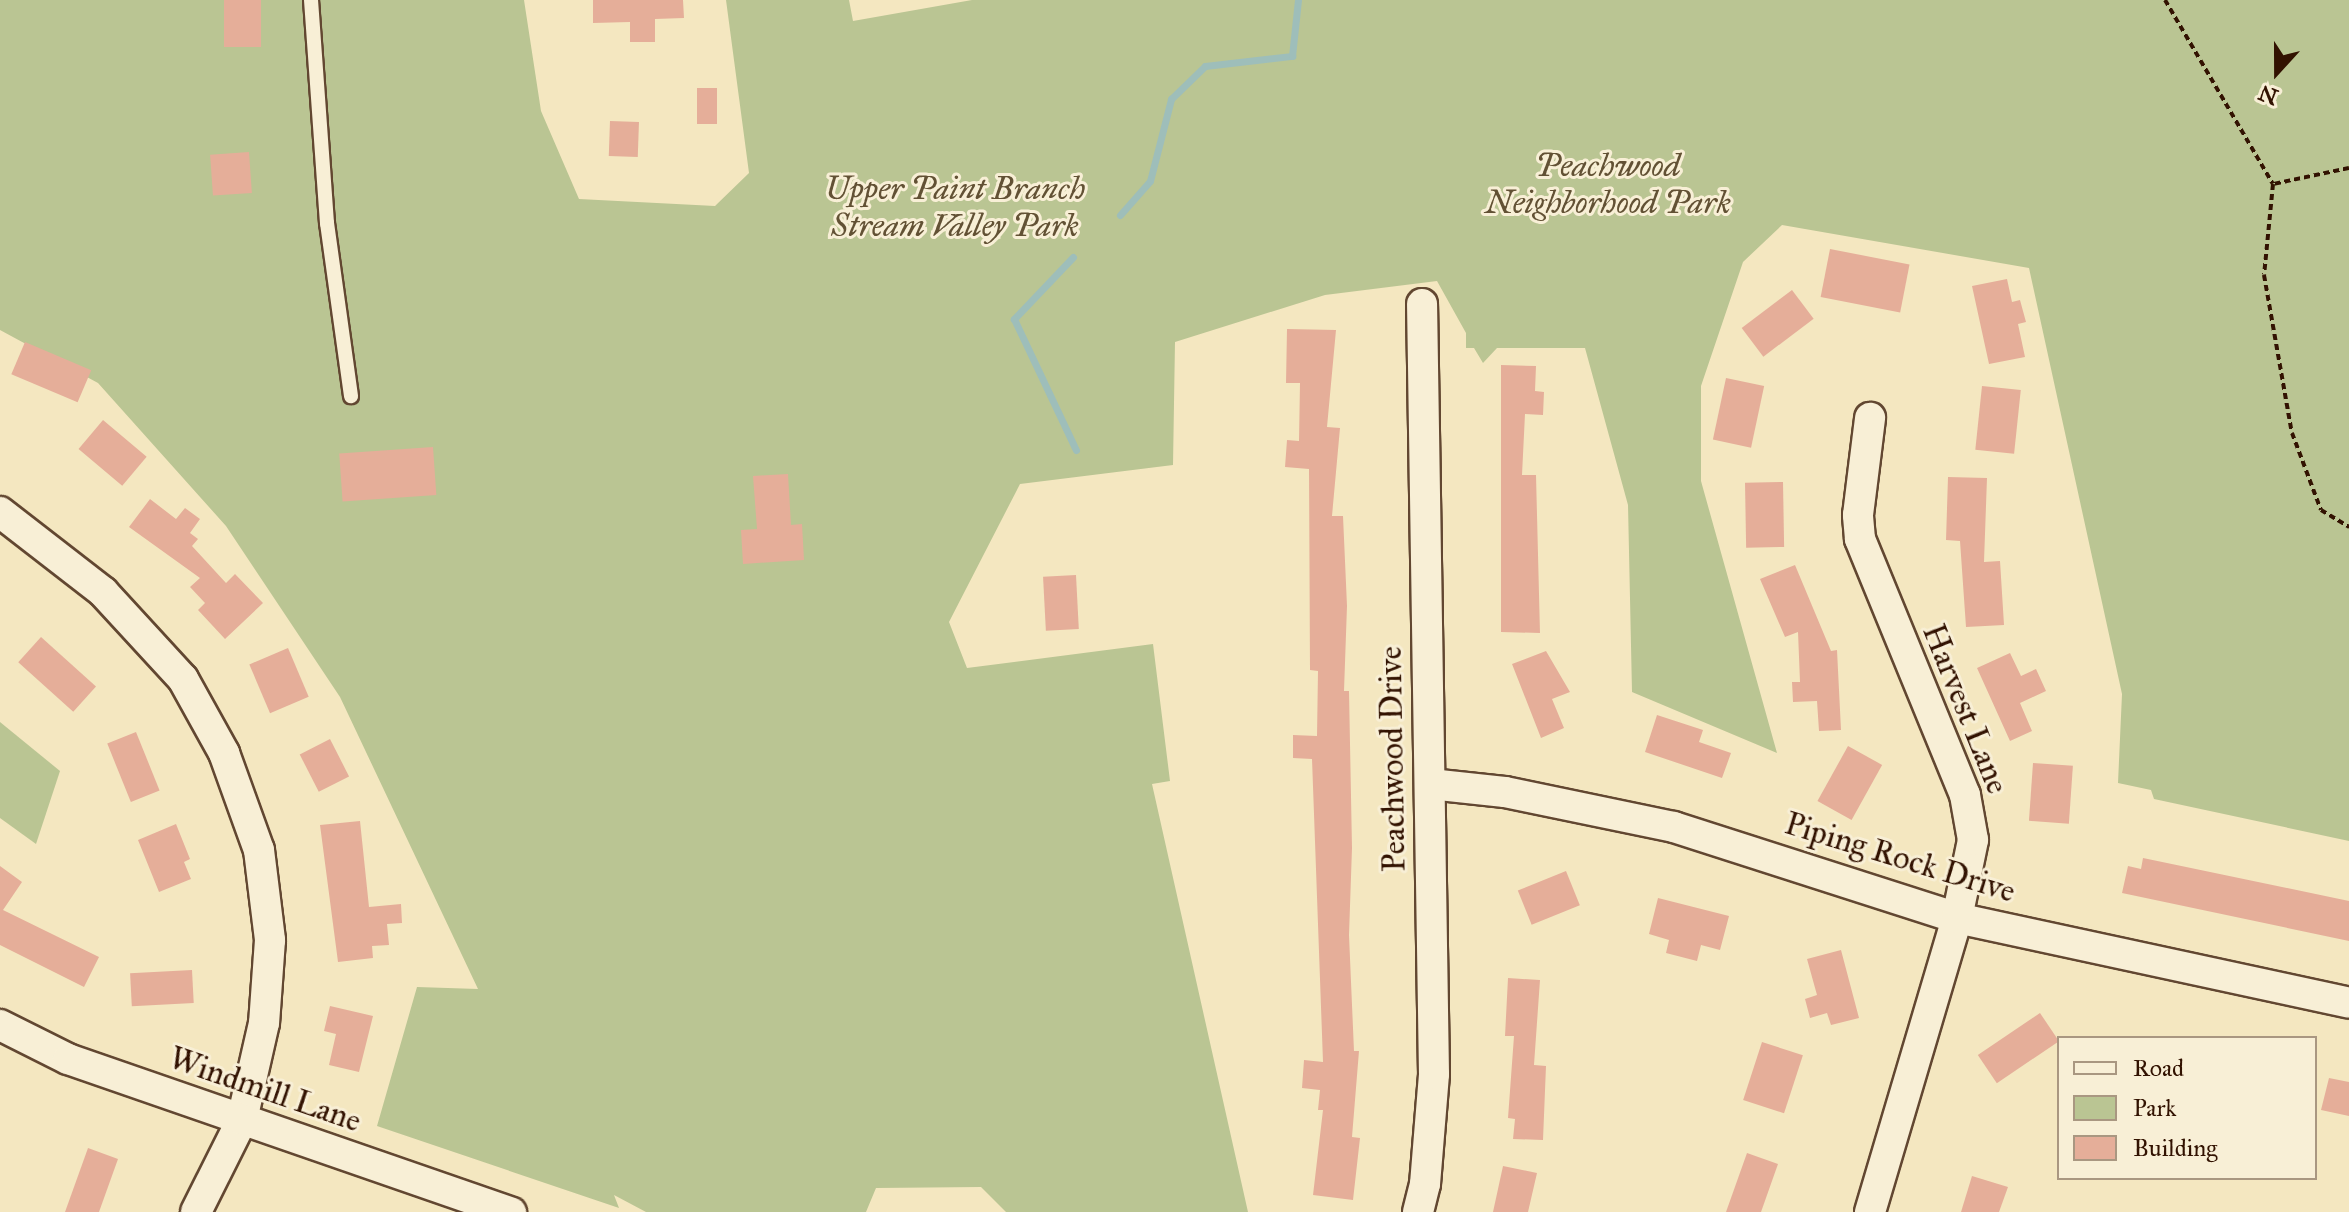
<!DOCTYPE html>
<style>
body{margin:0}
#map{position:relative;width:2349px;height:1212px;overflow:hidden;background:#f4e7c0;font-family:"IM FELL Great Primer",serif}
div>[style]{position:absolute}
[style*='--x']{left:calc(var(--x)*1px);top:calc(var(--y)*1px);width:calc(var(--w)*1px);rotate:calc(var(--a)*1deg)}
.green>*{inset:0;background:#bac593}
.stream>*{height:7px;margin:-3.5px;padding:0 3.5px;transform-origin:3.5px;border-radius:3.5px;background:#9ebeba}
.building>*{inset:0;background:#e5ae99;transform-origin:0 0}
.path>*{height:4px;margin-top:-2px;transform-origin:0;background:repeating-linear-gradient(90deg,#321201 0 6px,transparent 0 10px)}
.roads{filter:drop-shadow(2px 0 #624731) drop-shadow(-2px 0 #624731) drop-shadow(0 2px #624731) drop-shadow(0 -2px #624731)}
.lane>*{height:14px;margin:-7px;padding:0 7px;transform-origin:7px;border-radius:7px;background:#f8efd6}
.street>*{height:30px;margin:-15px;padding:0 15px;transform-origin:15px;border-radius:15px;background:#f8efd6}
span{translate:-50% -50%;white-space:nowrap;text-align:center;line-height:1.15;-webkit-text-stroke:6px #f8efd6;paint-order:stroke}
.park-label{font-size:32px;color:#625134;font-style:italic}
.street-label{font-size:32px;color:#321201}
.legend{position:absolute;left:2057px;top:1036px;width:260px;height:144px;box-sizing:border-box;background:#f8efd6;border:2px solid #a99781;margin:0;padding:10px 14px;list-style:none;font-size:24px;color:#321201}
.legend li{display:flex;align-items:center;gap:16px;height:40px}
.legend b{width:40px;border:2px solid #a99781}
.north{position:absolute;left:2237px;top:32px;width:80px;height:80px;-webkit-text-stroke:6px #f8efd6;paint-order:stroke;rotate:201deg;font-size:22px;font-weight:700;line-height:32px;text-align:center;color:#321201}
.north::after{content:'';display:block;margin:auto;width:28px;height:36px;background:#321201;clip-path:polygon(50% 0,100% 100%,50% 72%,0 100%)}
</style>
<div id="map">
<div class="green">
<i style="clip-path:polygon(0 0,524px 0,541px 111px,579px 199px,715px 206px,749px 173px,726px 0,849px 0,853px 21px,972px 0,2349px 0,2349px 841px,2154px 799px,2151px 790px,2118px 783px,2122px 694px,2029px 268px,1782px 225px,1743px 262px,1701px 386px,1701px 481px,1777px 753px,1632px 692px,1628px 505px,1585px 348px,1497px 348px,1483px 363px,1474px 348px,1466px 348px,1466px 333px,1437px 281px,1325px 295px,1175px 342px,1173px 465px,1020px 484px,949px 622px,967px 668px,1153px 644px,1170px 781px,1152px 784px,1248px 1212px,1006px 1212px,981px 1187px,876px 1188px,866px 1212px,646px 1212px,614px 1195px,619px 1208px,377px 1126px,417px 987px,478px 989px,340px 697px,226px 526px,98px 383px,0 330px)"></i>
<i style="clip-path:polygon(0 722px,60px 771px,36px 844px,0 818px)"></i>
</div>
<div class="stream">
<i style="--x:1120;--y:215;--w:45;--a:-48.6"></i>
<i style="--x:1150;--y:181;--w:85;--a:-75.6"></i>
<i style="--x:1171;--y:99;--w:47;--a:-44.1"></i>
<i style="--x:1205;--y:66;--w:88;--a:-6.6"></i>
<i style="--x:1292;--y:56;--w:56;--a:-83.9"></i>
<i style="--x:1073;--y:257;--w:86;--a:133.6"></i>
<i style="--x:1014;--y:319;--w:145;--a:64.7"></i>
</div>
<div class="building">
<i style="left:224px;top:0;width:37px;height:47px"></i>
<i style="clip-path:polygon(593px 0,683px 0,684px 18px,655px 19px,655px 42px,630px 42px,630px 22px,593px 23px)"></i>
<i style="left:697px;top:88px;width:20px;height:36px"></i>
<i style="left:610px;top:121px;width:29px;height:35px;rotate:2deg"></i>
<i style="left:249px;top:152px;width:41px;height:39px;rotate:86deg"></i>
<i style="left:1830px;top:249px;width:81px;height:49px;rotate:11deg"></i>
<i style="clip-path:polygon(2007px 279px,2012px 302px,2020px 300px,2026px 322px,2018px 324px,2025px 357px,1989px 364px,1972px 286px)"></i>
<i style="left:1792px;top:290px;width:36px;height:63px;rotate:53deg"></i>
<i style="clip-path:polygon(1287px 329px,1336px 330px,1327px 427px,1340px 428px,1332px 516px,1343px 516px,1347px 606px,1344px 691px,1349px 691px,1352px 848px,1349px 935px,1354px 1051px,1359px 1051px,1352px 1137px,1360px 1138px,1353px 1200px,1313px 1195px,1323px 1110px,1318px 1110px,1320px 1090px,1302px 1088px,1304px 1060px,1323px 1062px,1312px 759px,1293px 758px,1293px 735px,1317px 736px,1318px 671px,1310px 670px,1309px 469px,1285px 467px,1287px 440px,1299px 441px,1300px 383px,1286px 383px)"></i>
<i style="left:25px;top:342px;width:72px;height:35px;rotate:23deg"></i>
<i style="clip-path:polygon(1501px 365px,1536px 366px,1535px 391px,1544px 392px,1543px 415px,1525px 414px,1522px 475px,1536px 475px,1540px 633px,1501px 632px)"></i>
<i style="left:1726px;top:378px;width:39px;height:63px;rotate:12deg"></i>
<i style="left:1982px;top:386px;width:39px;height:64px;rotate:6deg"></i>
<i style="left:103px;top:420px;width:57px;height:38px;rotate:40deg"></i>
<i style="left:433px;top:447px;width:48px;height:94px;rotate:86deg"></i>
<i style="clip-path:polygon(788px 474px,791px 525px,802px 524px,804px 560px,743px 564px,741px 530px,757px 529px,753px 476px)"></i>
<i style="clip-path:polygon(1948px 477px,1987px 478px,1984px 562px,2000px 561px,2004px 625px,1966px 627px,1960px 541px,1946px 540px)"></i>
<i style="left:1783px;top:482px;width:65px;height:38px;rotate:89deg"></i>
<i style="clip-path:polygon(150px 499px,176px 519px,185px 508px,200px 519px,190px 533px,198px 539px,192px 546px,226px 583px,235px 574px,263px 603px,225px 639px,198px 610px,205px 603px,190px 587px,200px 578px,129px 527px)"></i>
<i style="clip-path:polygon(1795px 565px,1831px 651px,1837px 650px,1841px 730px,1819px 731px,1817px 701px,1793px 702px,1792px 682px,1800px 682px,1798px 632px,1785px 637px,1760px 579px)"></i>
<i style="left:1076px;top:575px;width:54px;height:33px;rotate:87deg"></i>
<i style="left:41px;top:637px;width:74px;height:34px;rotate:42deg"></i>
<i style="left:288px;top:648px;width:53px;height:42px;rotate:67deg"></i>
<i style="clip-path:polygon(1546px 651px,1570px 692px,1552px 699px,1564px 728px,1541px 738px,1512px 664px)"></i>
<i style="clip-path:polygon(2010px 653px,2021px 676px,2036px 669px,2046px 691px,2020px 703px,2032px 731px,2010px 741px,1977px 668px)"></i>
<i style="clip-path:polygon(1657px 715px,1703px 730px,1699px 742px,1731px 753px,1722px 778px,1645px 752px)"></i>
<i style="left:136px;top:732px;width:63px;height:31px;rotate:68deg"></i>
<i style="left:330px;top:739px;width:42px;height:34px;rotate:63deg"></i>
<i style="left:1848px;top:746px;width:39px;height:63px;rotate:29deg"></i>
<i style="left:2033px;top:763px;width:40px;height:58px;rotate:4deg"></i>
<i style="clip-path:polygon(360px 821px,369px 907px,401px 904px,402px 923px,387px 924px,389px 945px,372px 946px,373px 958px,338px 962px,320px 825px)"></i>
<i style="clip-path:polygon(176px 824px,190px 859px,184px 862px,191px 879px,159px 892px,138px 840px)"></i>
<i style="clip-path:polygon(2143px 858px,2349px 901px,2349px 941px,2122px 893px,2128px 866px,2141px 869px)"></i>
<i style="clip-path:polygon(0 866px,22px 882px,3px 910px,99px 957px,84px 987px,0 945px)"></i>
<i style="left:1566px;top:871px;width:37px;height:52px;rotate:68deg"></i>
<i style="clip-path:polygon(1658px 898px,1729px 916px,1720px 950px,1701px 945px,1697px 961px,1666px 953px,1669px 940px,1649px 934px)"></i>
<i style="clip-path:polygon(1841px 950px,1859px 1018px,1831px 1025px,1827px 1013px,1810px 1018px,1805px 999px,1817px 995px,1807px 959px)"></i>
<i style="left:192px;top:970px;width:33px;height:62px;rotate:87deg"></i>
<i style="clip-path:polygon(1508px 978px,1540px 980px,1534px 1065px,1546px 1066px,1543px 1140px,1513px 1139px,1515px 1119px,1508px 1118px,1514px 1036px,1505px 1036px)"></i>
<i style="clip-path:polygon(330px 1006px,373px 1016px,359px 1072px,329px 1065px,336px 1034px,324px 1031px)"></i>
<i style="left:2040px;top:1013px;width:34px;height:75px;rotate:56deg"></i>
<i style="left:1762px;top:1042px;width:43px;height:61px;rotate:18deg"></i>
<i style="clip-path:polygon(2329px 1078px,2349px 1082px,2349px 1116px,2321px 1110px)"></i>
<i style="clip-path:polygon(88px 1148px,118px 1159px,99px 1212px,65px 1212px)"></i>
<i style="clip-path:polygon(1747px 1153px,1778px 1164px,1761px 1212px,1726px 1212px)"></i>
<i style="clip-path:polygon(1503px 1166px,1537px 1173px,1528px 1212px,1493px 1212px)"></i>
<i style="clip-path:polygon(1972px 1176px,2008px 1187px,1999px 1212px,1961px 1212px)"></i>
</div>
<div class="path">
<i style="--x:2165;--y:0;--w:213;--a:59.6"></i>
<i style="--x:2349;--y:168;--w:78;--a:168.1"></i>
<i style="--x:2273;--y:184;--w:91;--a:95.6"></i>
<i style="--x:2264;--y:275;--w:160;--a:80"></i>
<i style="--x:2292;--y:433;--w:82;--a:69.4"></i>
<i style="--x:2321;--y:510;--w:33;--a:31"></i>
</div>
<div class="roads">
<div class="lane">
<i style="--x:311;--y:0;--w:224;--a:85.9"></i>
<i style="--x:327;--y:223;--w:175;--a:82.1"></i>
</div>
<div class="street">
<i style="--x:0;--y:512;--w:130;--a:37.8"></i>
<i style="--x:103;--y:592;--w:118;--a:47.4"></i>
<i style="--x:183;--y:679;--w:85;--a:61"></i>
<i style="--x:224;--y:753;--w:103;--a:70.2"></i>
<i style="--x:259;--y:850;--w:91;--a:83"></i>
<i style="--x:270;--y:940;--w:83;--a:94.1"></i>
<i style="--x:264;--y:1023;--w:99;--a:102.8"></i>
<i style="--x:242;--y:1120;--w:103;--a:116.6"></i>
<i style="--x:1430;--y:784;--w:75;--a:6.1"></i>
<i style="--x:1505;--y:792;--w:173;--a:11.7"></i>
<i style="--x:1674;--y:827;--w:297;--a:17.8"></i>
<i style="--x:1957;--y:918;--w:401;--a:12.2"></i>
<i style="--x:0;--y:1025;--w:76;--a:26.6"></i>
<i style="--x:68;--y:1059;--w:469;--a:19.1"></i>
<i style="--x:1418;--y:1212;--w:29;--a:-76"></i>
<i style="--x:1425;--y:1184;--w:110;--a:-85.3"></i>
<i style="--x:1434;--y:1074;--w:770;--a:-90.89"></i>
<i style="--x:1870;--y:1212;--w:307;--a:-73.5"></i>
<i style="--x:1957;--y:918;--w:80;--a:-78.4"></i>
<i style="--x:1973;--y:840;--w:46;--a:-100.1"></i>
<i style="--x:1965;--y:795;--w:277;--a:-112.3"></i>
<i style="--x:1860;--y:539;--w:24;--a:-95"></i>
<i style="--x:1858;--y:515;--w:98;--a:-82.9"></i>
</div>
</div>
<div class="park-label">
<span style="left:1608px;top:185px">Peachwood<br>Neighborhood Park</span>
<span style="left:955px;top:208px">Upper Paint Branch<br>Stream Valley Park</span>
</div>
<div class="street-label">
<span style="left:1965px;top:709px;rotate:68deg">Harvest Lane</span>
<span style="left:1393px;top:759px;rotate:-91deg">Peachwood Drive</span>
<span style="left:1900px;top:858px;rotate:17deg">Piping Rock Drive</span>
<span style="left:265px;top:1090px;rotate:19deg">Windmill Lane</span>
</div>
<ul class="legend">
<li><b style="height:10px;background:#f8efd6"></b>Road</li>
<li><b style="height:22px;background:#bac593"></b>Park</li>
<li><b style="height:22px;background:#e5ae99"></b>Building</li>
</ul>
<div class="north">N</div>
</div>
